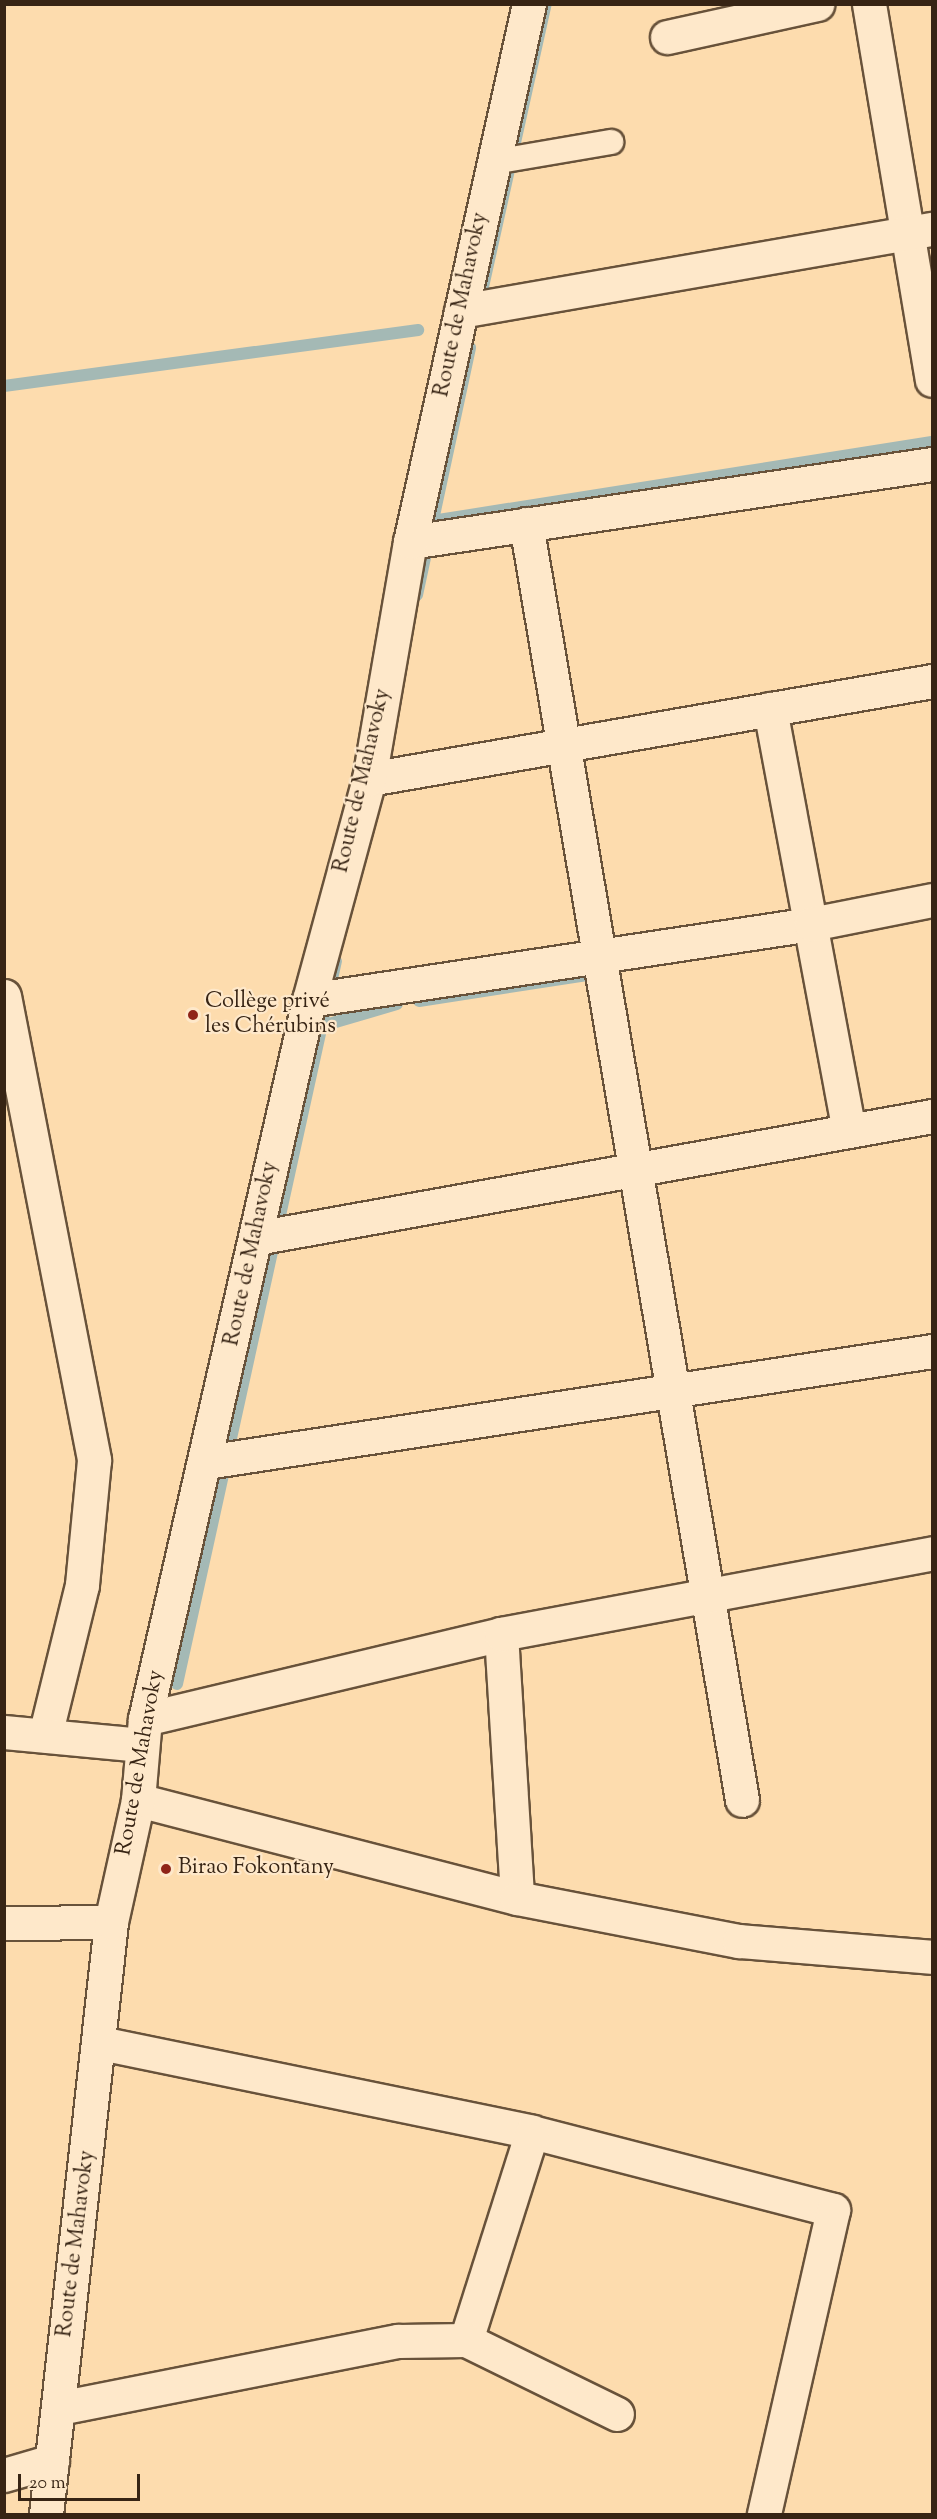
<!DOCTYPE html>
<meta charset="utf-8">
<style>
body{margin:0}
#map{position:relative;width:937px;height:2519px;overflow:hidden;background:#fddcae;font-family:"Sorts Mill Goudy",serif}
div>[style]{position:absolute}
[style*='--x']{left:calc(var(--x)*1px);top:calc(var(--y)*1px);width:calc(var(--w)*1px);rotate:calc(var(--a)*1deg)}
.stream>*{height:12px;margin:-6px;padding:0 6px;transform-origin:6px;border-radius:6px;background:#a4b9b5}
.roads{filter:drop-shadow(2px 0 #68523a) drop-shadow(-2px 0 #68523a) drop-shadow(0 2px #68523a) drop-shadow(0 -2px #68523a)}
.service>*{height:24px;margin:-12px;padding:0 12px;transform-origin:12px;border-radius:12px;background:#fee8ca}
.minor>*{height:33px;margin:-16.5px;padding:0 16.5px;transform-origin:16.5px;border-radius:16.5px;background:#fee8ca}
.tertiary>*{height:33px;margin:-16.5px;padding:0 16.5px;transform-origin:16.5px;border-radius:16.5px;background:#fee8ca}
.dots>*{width:16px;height:16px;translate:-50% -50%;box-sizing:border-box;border:3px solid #fee8ca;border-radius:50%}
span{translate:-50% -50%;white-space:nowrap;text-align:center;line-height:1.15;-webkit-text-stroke:4.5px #fee8ca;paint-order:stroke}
.street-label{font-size:22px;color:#372414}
.poi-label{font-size:22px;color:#372414}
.left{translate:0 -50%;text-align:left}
.frame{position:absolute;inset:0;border:6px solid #372414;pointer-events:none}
.scale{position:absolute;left:18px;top:2474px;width:122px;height:27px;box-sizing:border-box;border:3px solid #372414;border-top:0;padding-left:8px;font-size:18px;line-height:21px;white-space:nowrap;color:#372414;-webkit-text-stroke:4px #fee8ca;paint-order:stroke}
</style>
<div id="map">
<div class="stream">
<i style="--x:479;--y:305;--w:308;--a:-77.5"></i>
<i style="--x:4;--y:386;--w:418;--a:-7.7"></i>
<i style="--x:432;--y:521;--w:506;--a:-8.98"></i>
<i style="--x:417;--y:595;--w:253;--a:-77.9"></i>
<i style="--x:419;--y:1001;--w:170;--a:-8.8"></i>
<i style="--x:322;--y:1026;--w:78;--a:-16.3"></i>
<i style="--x:177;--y:1684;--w:740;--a:-77.6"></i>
</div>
<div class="roads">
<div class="service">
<i style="--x:494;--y:162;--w:119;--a:-9.7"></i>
</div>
<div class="minor">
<i style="--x:869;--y:4;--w:381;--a:80.5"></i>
<i style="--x:667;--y:37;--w:154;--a:-12.4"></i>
<i style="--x:461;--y:311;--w:478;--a:-9.9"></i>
<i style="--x:526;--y:524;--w:1294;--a:80.39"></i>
<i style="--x:410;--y:542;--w:528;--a:-8.5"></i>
<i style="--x:770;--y:709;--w:429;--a:79.4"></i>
<i style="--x:369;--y:779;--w:571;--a:-9.87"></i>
<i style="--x:4;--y:996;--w:473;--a:79"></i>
<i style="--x:94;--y:1460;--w:126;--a:95.5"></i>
<i style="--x:82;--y:1585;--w:155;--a:103.8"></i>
<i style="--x:309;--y:1000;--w:508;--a:-8.61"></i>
<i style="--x:811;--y:924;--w:123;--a:-11.2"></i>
<i style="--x:256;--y:1238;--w:687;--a:-10.23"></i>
<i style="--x:206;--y:1462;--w:734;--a:-8.69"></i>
<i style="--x:501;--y:1634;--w:264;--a:86.5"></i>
<i style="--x:145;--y:1719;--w:366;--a:-13.4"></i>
<i style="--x:501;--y:1634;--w:439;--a:-10.6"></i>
<i style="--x:4;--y:1732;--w:138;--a:5.4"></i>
<i style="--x:138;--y:1800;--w:391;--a:14.5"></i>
<i style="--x:517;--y:1898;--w:226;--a:11"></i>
<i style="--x:739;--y:1941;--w:194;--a:4.7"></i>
<i style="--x:4;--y:1923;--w:107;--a:-0.5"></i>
<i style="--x:100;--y:2043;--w:441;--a:11.6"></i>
<i style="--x:532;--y:2132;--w:311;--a:14.5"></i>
<i style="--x:833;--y:2210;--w:312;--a:102.8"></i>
<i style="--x:466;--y:2340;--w:218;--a:-72.4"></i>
<i style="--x:59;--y:2408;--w:346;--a:-11.2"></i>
<i style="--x:398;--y:2341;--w:68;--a:-0.8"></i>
<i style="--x:466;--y:2340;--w:168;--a:26.1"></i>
<i style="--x:4;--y:2475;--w:50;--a:-16.3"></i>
</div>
<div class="tertiary">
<i style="--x:46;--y:2514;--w:596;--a:-83.73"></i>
<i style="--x:111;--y:1922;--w:125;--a:-77.5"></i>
<i style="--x:138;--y:1800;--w:81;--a:-85.1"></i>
<i style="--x:145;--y:1719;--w:737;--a:-77.15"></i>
<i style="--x:309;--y:1000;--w:229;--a:-74.8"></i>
<i style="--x:369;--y:779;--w:241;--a:-80.2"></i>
<i style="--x:410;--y:542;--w:551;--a:-77.53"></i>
</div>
</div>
<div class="dots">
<i style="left:193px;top:1015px;background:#8f2418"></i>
<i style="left:166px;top:1869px;background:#8f2418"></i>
</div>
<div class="street-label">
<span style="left:462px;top:305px;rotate:-78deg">Route de Mahavoky</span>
<span style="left:363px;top:781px;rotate:-77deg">Route de Mahavoky</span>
<span style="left:252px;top:1254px;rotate:-78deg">Route de Mahavoky</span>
<span style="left:141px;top:1763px;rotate:-80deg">Route de Mahavoky</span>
<span style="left:77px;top:2244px;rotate:-83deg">Route de Mahavoky</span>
</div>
<div class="poi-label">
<span class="left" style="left:205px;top:1015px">Collège privé<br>les Chérubins</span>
<span class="left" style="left:178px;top:1869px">Birao Fokontany</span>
</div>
<div class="frame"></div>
<div class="scale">20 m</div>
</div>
